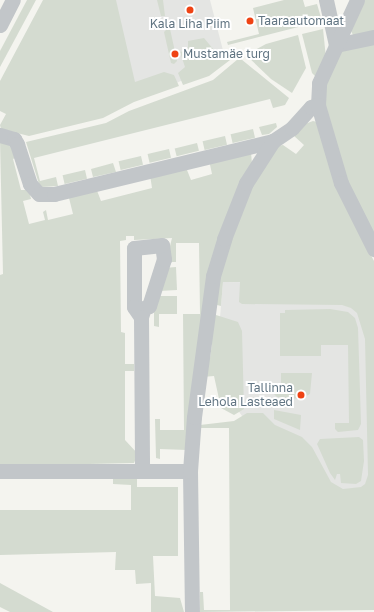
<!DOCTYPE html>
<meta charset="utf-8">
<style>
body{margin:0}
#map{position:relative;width:374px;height:612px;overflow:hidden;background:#f4f4ef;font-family:"Golos Text",sans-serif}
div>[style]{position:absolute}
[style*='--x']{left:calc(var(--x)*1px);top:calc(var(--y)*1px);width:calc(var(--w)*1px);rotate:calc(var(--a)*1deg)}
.built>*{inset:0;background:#e4e5e3}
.green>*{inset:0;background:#d4dbd0;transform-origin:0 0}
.minor>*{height:15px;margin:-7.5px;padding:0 7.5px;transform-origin:7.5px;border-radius:7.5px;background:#c2c6c9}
.dots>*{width:11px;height:11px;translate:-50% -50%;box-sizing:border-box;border:2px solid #fff;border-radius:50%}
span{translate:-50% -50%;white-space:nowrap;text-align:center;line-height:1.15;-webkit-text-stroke:4px #fff;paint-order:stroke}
.poi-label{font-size:12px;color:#607482}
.left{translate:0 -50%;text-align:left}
.right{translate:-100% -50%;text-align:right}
</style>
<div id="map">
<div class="built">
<i style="clip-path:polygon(114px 0,210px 0,226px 62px,138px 99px)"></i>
<i style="clip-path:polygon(223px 282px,374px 283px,374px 511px,251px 445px,242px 416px,215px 377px)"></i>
</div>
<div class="green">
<i style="clip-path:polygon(27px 0,36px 0,0 67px,0 51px)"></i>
<i style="clip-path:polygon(43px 0,116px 0,135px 82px,164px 72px,174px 75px,179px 86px,134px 102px,103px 118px,29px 136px,1px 129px,0 125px,6px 114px,0 111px,0 81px)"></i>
<i style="clip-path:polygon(157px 0,163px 0,165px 16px,161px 16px)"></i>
<i style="clip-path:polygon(284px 0,303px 0,305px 7px,317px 4px,322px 21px,228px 45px,227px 42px,259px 34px,253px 8px)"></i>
<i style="clip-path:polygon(364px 0,374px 0,374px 31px,353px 35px,351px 31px)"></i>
<i style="clip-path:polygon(168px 28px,170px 29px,177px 61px,174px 64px,171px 63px,164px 32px)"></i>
<i style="clip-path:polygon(323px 29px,326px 58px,316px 77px,312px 73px,302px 34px)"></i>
<i style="clip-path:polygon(298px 35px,306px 68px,292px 93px,271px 79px,246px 55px,266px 44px)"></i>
<i style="clip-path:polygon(204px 38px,214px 50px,234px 57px,209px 76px,183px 85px,178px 73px,185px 67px,180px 52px,188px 50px,188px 41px)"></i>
<i style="clip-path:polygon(374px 41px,374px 240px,343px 176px,325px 106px,325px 91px,329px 76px,343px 49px)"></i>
<i style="clip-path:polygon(238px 59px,241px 59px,289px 98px,285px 105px,273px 108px,270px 99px,34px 158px,40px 181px,56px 177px,58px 186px,42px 187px,39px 184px,26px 142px,106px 123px,129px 111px,213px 80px)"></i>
<i style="clip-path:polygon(313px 121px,317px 122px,358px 230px,374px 261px,374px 610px,200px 612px,200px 592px,203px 592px,204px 610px,230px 610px,229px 428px,200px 428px,200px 425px,234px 421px,247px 413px,263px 413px,275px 425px,302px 437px,312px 447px,331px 482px,343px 489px,361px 487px,365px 484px,368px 475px,365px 339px,357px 313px,351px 308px,342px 305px,242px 304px,239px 302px,240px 282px,223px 282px,221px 306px,217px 305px,214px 295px,216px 280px,248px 187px,278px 146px,283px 145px,296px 154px,304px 145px,293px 135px,305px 124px)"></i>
<i style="clip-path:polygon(276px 123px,277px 127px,269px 134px,262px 135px,259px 127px)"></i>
<i style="left:253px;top:129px;width:9px;height:23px;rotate:77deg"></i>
<i style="left:225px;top:136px;width:9px;height:23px;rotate:77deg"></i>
<i style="clip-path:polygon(5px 139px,17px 157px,13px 159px,21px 190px,29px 190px,31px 199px,23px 201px,29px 224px,45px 220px,43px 212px,46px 210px,48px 220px,73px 214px,68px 194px,96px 188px,101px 201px,152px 188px,150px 175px,185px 165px,191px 180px,212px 174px,209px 160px,251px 152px,252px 164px,227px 217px,187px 450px,160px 449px,160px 459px,156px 458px,155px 419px,160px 419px,160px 430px,184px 430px,183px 314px,200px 314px,199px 243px,176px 243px,176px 262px,166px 262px,172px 238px,134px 240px,134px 236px,126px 236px,126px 240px,120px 241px,121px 332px,125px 333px,125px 364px,134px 364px,134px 371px,125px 371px,125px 440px,138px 454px,134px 463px,0 466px,0 275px,3px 274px,0 140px)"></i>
<i style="left:197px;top:143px;width:8px;height:23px;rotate:76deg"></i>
<i style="left:169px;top:149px;width:9px;height:22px;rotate:77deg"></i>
<i style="left:141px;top:156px;width:9px;height:23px;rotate:77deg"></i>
<i style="clip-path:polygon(113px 163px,116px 172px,93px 177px,91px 169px)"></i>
<i style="left:85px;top:170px;width:9px;height:23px;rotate:77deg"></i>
<i style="clip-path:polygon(176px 267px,177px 290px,159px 291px,164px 268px)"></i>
<i style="clip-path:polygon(157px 296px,177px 296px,177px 314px,159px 314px,159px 327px,154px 326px,154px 304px)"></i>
<i style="clip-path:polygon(330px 309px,348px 312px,355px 318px,358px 328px,361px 424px,358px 430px,338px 432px,335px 429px,335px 423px,349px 423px,348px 345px,321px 345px,321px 356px,280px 356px,280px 313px,285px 313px,285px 310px)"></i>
<i style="clip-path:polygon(216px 315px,238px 322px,242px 331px,244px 409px,234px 415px,221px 408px,214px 376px,202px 377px,204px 360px,210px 358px,212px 344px,206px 344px,211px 317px)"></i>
<i style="clip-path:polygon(281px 373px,312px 373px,310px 394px,301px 399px,277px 397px,272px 392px,281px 391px)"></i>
<i style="clip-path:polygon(274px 410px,301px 415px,300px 430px,274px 419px)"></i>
<i style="clip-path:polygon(359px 437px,363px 440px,364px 461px,361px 481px,356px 484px,341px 483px,340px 474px,337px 474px,335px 480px,330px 473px,317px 444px,320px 439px)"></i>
<i style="clip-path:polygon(113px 478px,137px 478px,137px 487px,178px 487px,178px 556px,153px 556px,155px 596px,180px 598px,184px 612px,151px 612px,151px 583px,136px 584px,135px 570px,115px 570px,116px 552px,0 555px,0 510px,131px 510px,131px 485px,113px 484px)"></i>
<i style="clip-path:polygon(0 583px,53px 612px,10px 612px,0 607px)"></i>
</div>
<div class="minor">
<i style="--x:326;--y:0;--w:46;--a:77.5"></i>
<i style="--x:336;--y:45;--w:39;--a:-12"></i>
<i style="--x:0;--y:25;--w:28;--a:-63"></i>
<i style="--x:318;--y:105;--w:22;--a:-87"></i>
<i style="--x:319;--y:83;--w:91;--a:-65.4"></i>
<i style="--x:0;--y:135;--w:15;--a:16"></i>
<i style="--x:14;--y:139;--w:6;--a:59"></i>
<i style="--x:17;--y:144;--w:42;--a:72"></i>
<i style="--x:30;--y:184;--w:13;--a:48"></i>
<i style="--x:39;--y:194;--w:15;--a:0"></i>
<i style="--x:54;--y:194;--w:225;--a:-13.6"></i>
<i style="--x:273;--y:141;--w:23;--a:-34"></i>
<i style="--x:292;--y:128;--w:28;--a:-48"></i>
<i style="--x:311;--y:107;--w:7;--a:-16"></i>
<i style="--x:318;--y:105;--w:81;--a:73.6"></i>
<i style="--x:341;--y:183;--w:74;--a:63.4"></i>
<i style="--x:141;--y:317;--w:9;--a:-72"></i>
<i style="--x:144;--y:308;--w:5;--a:-22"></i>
<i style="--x:149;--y:306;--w:49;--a:-72.3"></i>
<i style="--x:164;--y:259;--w:14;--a:-98"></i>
<i style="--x:162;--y:245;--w:28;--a:174"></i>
<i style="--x:134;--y:248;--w:59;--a:90"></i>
<i style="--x:134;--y:307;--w:12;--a:55"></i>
<i style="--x:141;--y:317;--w:154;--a:89.6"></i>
<i style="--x:0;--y:471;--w:190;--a:0"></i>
<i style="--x:190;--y:471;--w:141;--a:89.2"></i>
<i style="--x:190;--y:471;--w:54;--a:-85.8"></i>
<i style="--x:194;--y:417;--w:142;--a:-82.3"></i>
<i style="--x:213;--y:276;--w:39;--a:-73"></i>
<i style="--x:224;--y:239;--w:60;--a:-68.6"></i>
<i style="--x:246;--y:183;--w:50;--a:-57.3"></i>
</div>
<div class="dots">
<i style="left:190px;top:10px;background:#ef4314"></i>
<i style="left:250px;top:21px;background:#ef4314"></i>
<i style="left:175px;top:54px;background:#ef4314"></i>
<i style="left:301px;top:395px;background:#ef4314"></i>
</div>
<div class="poi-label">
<span class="left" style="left:258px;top:21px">Taaraautomaat</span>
<span style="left:190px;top:24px">Kala Liha Piim</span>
<span class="left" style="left:183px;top:54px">Mustamäe turg</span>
<span class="right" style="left:293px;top:395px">Tallinna<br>Lehola Lasteaed</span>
</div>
</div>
